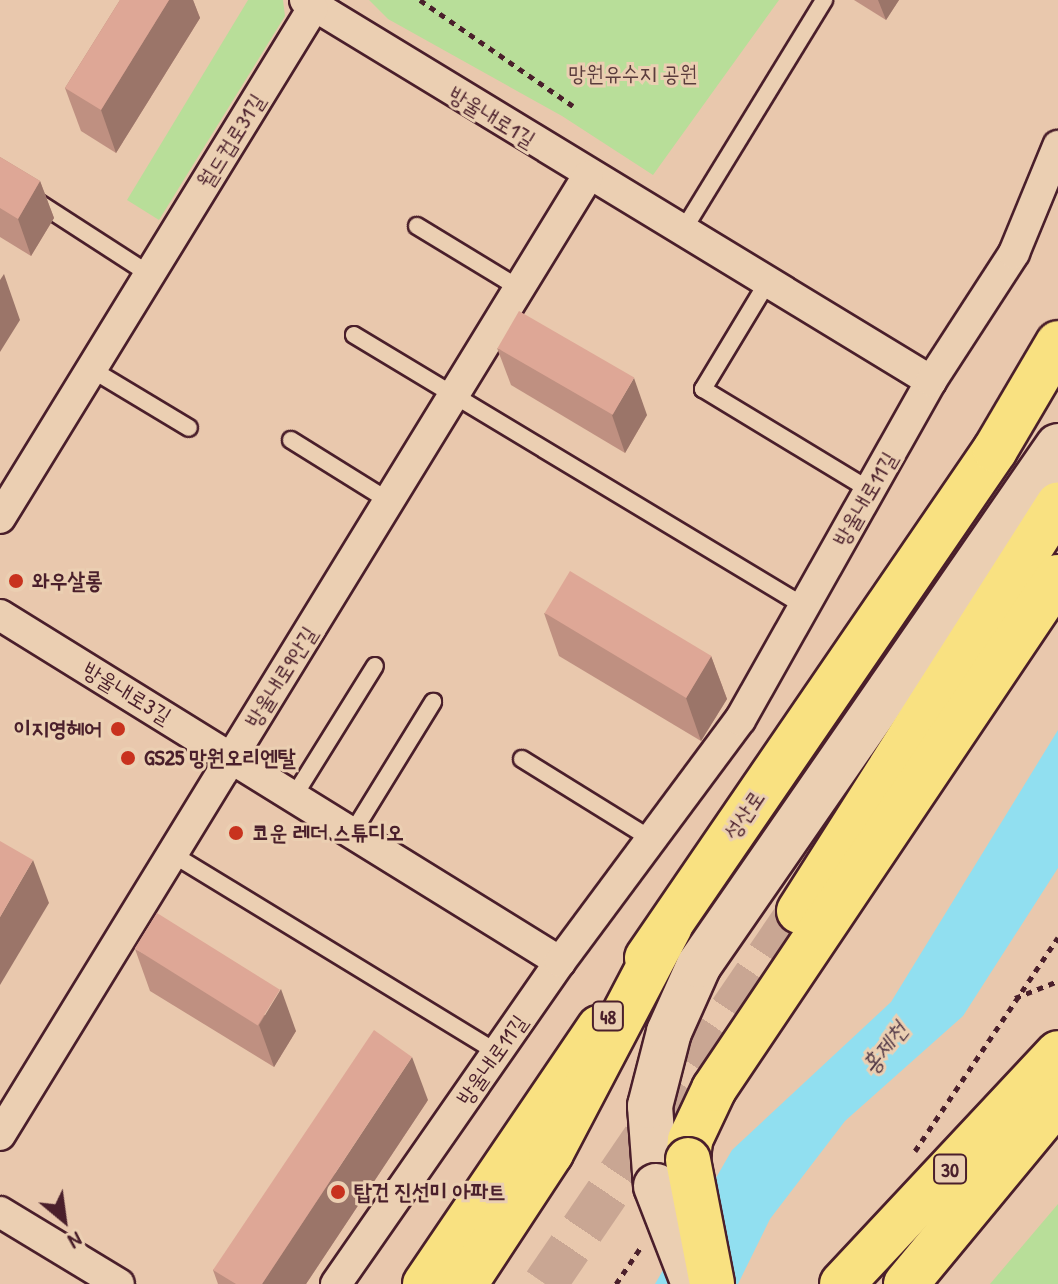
<!DOCTYPE html>
<meta charset="utf-8">
<style>
body{margin:0}
#map{position:relative;width:1058px;height:1284px;overflow:hidden;background:#e9c8ad;font-family:"Patrick Hand","Poor Story",sans-serif}
div>[style]{position:absolute}
[style*='--x']{left:calc(var(--x)*1px);top:calc(var(--y)*1px);width:calc(var(--w)*1px);rotate:calc(var(--a)*1deg)}
.green>*{inset:0;background:#b8de99}
.water>*{inset:0;background:#91dff0}
.primary-tunnel>*{height:44px;margin-top:-22px;transform-origin:0;background:repeating-linear-gradient(90deg,#c9a693 0 44px,transparent 0 66px)}
.path>*{height:5px;margin-top:-2.5px;transform-origin:0;background:repeating-linear-gradient(90deg,#4a1f2b 0 6px,transparent 0 12px)}
.roads{filter:drop-shadow(2px 0 #4a1f2b) drop-shadow(-2px 0 #4a1f2b) drop-shadow(0 2px #4a1f2b) drop-shadow(0 -2px #4a1f2b)}
.service>*{height:16px;margin:-8px;padding:0 8px;transform-origin:8px;border-radius:8px;background:#ebcfb2}
.minor>*{height:30px;margin:-15px;padding:0 15px;transform-origin:15px;border-radius:15px;background:#ebcfb2}
.secondary>*{height:44px;margin:-22px;padding:0 22px;transform-origin:22px;border-radius:22px;background:#ebcfb2}
.primary>*{height:44px;margin:-22px;padding:0 22px;transform-origin:22px;border-radius:22px;background:#f9e181}
.trunk>*{height:44px;margin:-22px;padding:0 22px;transform-origin:22px;border-radius:22px;background:#f9e181}
.bridges{filter:drop-shadow(2px 0 #4a1f2b) drop-shadow(-2px 0 #4a1f2b) drop-shadow(0 2px #4a1f2b) drop-shadow(0 -2px #4a1f2b)}
.secondary-bridge>*{height:44px;margin:-22px;padding:0 22px;transform-origin:22px;border-radius:22px;background:#ebcfb2}
.trunk-bridge>*{height:44px;margin:-22px;padding:0 22px;transform-origin:22px;border-radius:22px;background:#f9e181}
.wall>*{inset:0;background:#bf9081}
.shaded-wall>*{inset:0;background:#9b7569}
.building>*{inset:0;background:#dea796;transform-origin:0 0}
.dots>*{width:22px;height:22px;translate:-50% -50%;box-sizing:border-box;border:4px solid #ebcfb2;border-radius:50%}
span{translate:-50% -50%;white-space:nowrap;text-align:center;line-height:1.15;-webkit-text-stroke:6px #ebcfb2;paint-order:stroke}
.shield-label span{padding:2px 6px;background:#ebcfb2;border:2px solid;border-radius:6px;-webkit-text-stroke-width:0}
.shield-label{font-size:20px;color:#4a1f2b;font-weight:700}
.park-label{font-size:22px;color:#5a3c3c}
.street-label{font-size:22px;color:#4a1f2b}
.poi-label{font-size:22px;color:#4a1f2b;font-weight:700}
.left{translate:0 -50%;text-align:left}
.right{translate:-100% -50%;text-align:right}
.water-label{font-size:24px;color:#553c49;font-style:italic}
.north{position:absolute;left:24px;top:1180px;width:80px;height:80px;-webkit-text-stroke:6px #ebcfb2;paint-order:stroke;rotate:151deg;font-size:22px;font-weight:700;line-height:32px;text-align:center;color:#4a1f2b}
.north::after{content:'';display:block;margin:auto;width:28px;height:36px;background:#4a1f2b;clip-path:polygon(50% 0,100% 100%,50% 72%,0 100%)}
</style>
<div id="map">
<div class="green">
<i style="clip-path:polygon(248px 0,283px 0,285px 16px,159px 220px,127px 200px)"></i>
<i style="clip-path:polygon(369px 0,779px 0,653px 175px,562px 116px,388px 19px)"></i>
<i style="clip-path:polygon(1058px 1204px,1058px 1284px,990px 1284px)"></i>
</div>
<div class="water">
<i style="clip-path:polygon(1058px 730px,1058px 868px,963px 1016px,845px 1121px,770px 1219px,738px 1284px,655px 1284px,732px 1150px,891px 1002px)"></i>
</div>
<div class="primary-tunnel">
<i style="--x:545;--y:1284;--w:451;--a:-55.7"></i>
</div>
<div class="path">
<i style="--x:420;--y:0;--w:186;--a:34.7"></i>
<i style="--x:1015;--y:998;--w:46;--a:-21.6"></i>
<i style="--x:915;--y:1151;--w:257;--a:-56.2"></i>
<i style="--x:616;--y:1284;--w:45;--a:-56"></i>
</div>
<div class="roads">
<div class="service">
<i style="--x:33;--y:199;--w:138;--a:32.9"></i>
<i style="--x:417;--y:226;--w:119;--a:31.3"></i>
<i style="--x:682;--y:232;--w:272;--a:-58.5"></i>
<i style="--x:767;--y:283;--w:124;--a:121.1"></i>
<i style="--x:703;--y:389;--w:195;--a:31.2"></i>
<i style="--x:354;--y:335;--w:525;--a:31.06"></i>
<i style="--x:91;--y:369;--w:114;--a:31"></i>
<i style="--x:291;--y:440;--w:115;--a:31.9"></i>
<i style="--x:522;--y:759;--w:152;--a:31.8"></i>
<i style="--x:294;--y:796;--w:153;--a:-58.1"></i>
<i style="--x:353;--y:832;--w:153;--a:-58.4"></i>
<i style="--x:172;--y:854;--w:381;--a:31.4"></i>
</div>
<div class="minor">
<i style="--x:305;--y:0;--w:733;--a:31.33"></i>
<i style="--x:0;--y:518;--w:598;--a:-58.46"></i>
<i style="--x:0;--y:615;--w:659;--a:31.78"></i>
<i style="--x:0;--y:1135;--w:1125;--a:-58.49"></i>
<i style="--x:0;--y:1212;--w:139;--a:31.2"></i>
<i style="--x:336;--y:1284;--w:392;--a:-55.2"></i>
<i style="--x:560;--y:962;--w:302;--a:-53.4"></i>
<i style="--x:740;--y:720;--w:389;--a:-60.6"></i>
<i style="--x:931;--y:381;--w:153;--a:-57"></i>
<i style="--x:1014;--y:253;--w:116;--a:-67.6"></i>
</div>
<div class="secondary">
<i style="--x:656;--y:1186;--w:80;--a:-94.3"></i>
<i style="--x:650;--y:1106;--w:76;--a:-75.6"></i>
<i style="--x:669;--y:1032;--w:73;--a:-65.9"></i>
<i style="--x:699;--y:965;--w:631;--a:-55.33"></i>
</div>
<div class="primary">
<i style="--x:799;--y:911;--w:482;--a:-57.5"></i>
<i style="--x:647;--y:958;--w:616;--a:-55.59"></i>
<i style="--x:995;--y:450;--w:124;--a:-59.5"></i>
<i style="--x:425;--y:1284;--w:310;--a:-55.8"></i>
</div>
<div class="trunk">
<i style="--x:688;--y:1160;--w:20;--a:-84"></i>
<i style="--x:690;--y:1140;--w:56;--a:-64.8"></i>
<i style="--x:714;--y:1089;--w:617;--a:-56.1"></i>
<i style="--x:465;--y:1284;--w:157;--a:-56.7"></i>
<i style="--x:551;--y:1153;--w:256;--a:-62.3"></i>
<i style="--x:842;--y:1284;--w:316;--a:-46.9"></i>
<i style="--x:906;--y:1284;--w:239;--a:-50.4"></i>
</div>
</div>
<div class="bridges">
<div class="secondary-bridge">
<i style="--x:656;--y:1186;--w:105;--a:68.8"></i>
</div>
<div class="trunk-bridge">
<i style="--x:688;--y:1160;--w:126;--a:79"></i>
</div>
</div>
<div class="wall">
<i style="clip-path:polygon(120px 0,193px 0,200px 18px,116px 153px,81px 131px,65px 88px)"></i>
<i style="clip-path:polygon(854px 0,899px 0,886px 20px)"></i>
<i style="clip-path:polygon(0 157px,40px 181px,54px 218px,31px 256px,0 237px)"></i>
<i style="clip-path:polygon(497px 348px,647px 415px,625px 453px,511px 385px)"></i>
<i style="clip-path:polygon(544px 613px,711px 656px,727px 699px,701px 741px,559px 656px)"></i>
<i style="clip-path:polygon(135px 949px,296px 1031px,274px 1067px,150px 991px)"></i>
<i style="clip-path:polygon(428px 1100px,306px 1284px,218px 1284px,213px 1270px)"></i>
</div>
<div class="shaded-wall">
<i style="clip-path:polygon(169px 0,193px 0,200px 18px,116px 153px,101px 110px)"></i>
<i style="clip-path:polygon(878px 0,899px 0,886px 20px)"></i>
<i style="clip-path:polygon(40px 181px,54px 218px,31px 256px,18px 219px)"></i>
<i style="clip-path:polygon(4px 274px,20px 320px,0 352px,0 280px)"></i>
<i style="clip-path:polygon(634px 378px,647px 415px,625px 453px,612px 415px)"></i>
<i style="clip-path:polygon(711px 656px,727px 699px,701px 741px,686px 698px)"></i>
<i style="clip-path:polygon(33px 860px,49px 903px,0 985px,0 917px)"></i>
<i style="clip-path:polygon(281px 989px,296px 1031px,274px 1067px,259px 1025px)"></i>
<i style="clip-path:polygon(412px 1057px,428px 1100px,306px 1284px,262px 1284px)"></i>
</div>
<div class="building">
<i style="clip-path:polygon(120px 0,169px 0,101px 110px,65px 88px)"></i>
<i style="clip-path:polygon(0 157px,40px 181px,18px 219px,0 208px)"></i>
<i style="left:519px;top:311px;width:133px;height:43px;rotate:30deg"></i>
<i style="left:570px;top:571px;width:165px;height:49px;rotate:31deg"></i>
<i style="clip-path:polygon(0 841px,33px 860px,0 917px)"></i>
<i style="left:157px;top:913px;width:145px;height:42px;rotate:32deg"></i>
<i style="clip-path:polygon(374px 1030px,412px 1057px,262px 1284px,236px 1284px,213px 1270px)"></i>
</div>
<div class="dots">
<i style="left:16px;top:581px;background:#c8321e"></i>
<i style="left:118px;top:729px;background:#c8321e"></i>
<i style="left:128px;top:758px;background:#c8321e"></i>
<i style="left:236px;top:833px;background:#c8321e"></i>
<i style="left:338px;top:1192px;background:#c8321e"></i>
</div>
<div class="shield-label">
<span style="left:608px;top:1016px">48</span>
<span style="left:950px;top:1169px">30</span>
</div>
<div class="park-label">
<span style="left:633px;top:74px">망원유수지 공원</span>
</div>
<div class="street-label">
<span style="left:492px;top:117px;rotate:31deg">방울내로1길</span>
<span style="left:231px;top:141px;rotate:-58deg">월드컵로31길</span>
<span style="left:865px;top:499px;rotate:-60deg">방울내로11길</span>
<span style="left:281px;top:677px;rotate:-58deg">방울내로9안길</span>
<span style="left:127px;top:693px;rotate:31deg">방울내로3길</span>
<span style="left:744px;top:815px;rotate:-56deg">성산로</span>
<span style="left:492px;top:1060px;rotate:-55deg">방울내로11길</span>
</div>
<div class="poi-label">
<span class="left" style="left:32px;top:581px">와우살롱</span>
<span class="right" style="left:102px;top:729px">이지영헤어</span>
<span class="left" style="left:144px;top:758px">GS25 망원오리엔탈</span>
<span class="left" style="left:252px;top:833px">코운 레더 스튜디오</span>
<span class="left" style="left:354px;top:1192px">탑건 진선미 아파트</span>
</div>
<div class="water-label">
<span style="left:884px;top:1048px;rotate:-52deg">홍제천</span>
</div>
<div class="north">N</div>
</div>
